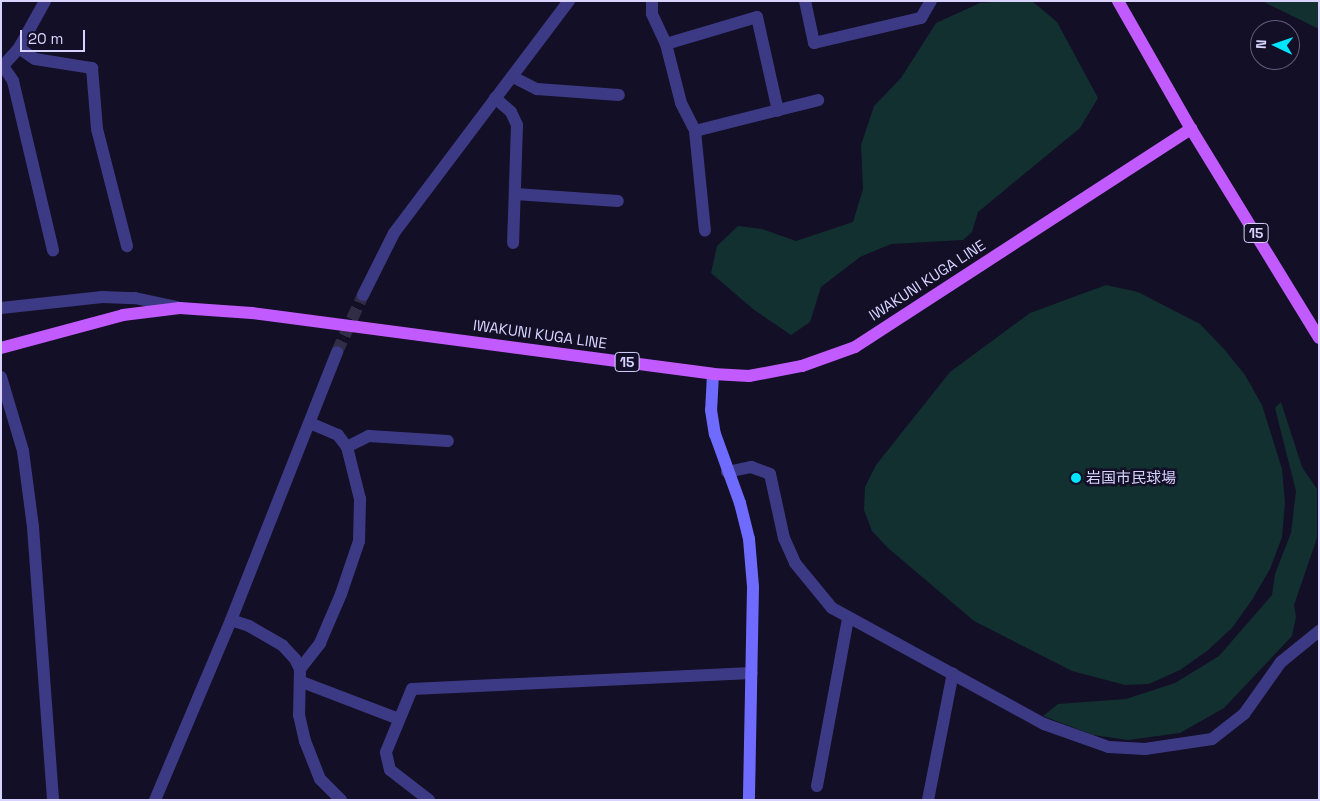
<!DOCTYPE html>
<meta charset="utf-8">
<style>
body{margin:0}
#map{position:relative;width:1320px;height:801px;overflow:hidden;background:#130f26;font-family:"Space Grotesk","Noto Sans JP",sans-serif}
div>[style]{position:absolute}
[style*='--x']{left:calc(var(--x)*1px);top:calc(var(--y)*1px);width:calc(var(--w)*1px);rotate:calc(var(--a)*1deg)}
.green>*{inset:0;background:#12302f}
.street-tunnel>*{height:12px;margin-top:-6px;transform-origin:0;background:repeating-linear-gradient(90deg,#312d47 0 12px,transparent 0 18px)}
.street>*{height:12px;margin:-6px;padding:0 6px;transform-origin:6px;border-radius:6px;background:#3d3a85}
.secondary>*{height:12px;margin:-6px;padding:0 6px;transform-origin:6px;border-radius:6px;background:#6f6bff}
.primary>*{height:12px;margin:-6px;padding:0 6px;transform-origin:6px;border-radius:6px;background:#c25bff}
.dots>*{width:14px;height:14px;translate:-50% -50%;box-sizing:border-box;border:2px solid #130f26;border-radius:50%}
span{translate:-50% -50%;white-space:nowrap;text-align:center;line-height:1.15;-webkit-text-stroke:5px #130f26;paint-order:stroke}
.shield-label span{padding:1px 4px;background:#130f26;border:1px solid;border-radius:4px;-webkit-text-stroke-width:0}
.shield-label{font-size:14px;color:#d9d4ff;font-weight:700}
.street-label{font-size:15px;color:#d9d4ff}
.poi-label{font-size:15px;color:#d9d4ff}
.left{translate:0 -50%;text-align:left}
.frame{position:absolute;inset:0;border:2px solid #d9d4ff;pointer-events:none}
.north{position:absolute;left:1250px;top:20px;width:50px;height:50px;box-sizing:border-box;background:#130f26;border:1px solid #625e7d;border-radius:50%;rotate:273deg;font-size:14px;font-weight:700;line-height:20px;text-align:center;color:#d9d4ff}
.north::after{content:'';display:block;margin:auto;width:18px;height:22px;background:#00e5ff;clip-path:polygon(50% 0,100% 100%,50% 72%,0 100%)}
.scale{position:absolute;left:20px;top:30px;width:65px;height:22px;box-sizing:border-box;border:2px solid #d9d4ff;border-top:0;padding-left:6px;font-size:15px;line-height:18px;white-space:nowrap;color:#d9d4ff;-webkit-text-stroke:4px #130f26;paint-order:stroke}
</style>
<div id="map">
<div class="green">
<i style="clip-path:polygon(1011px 1px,1032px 1px,1057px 22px,1098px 98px,1080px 128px,978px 212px,972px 232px,963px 240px,891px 244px,860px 257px,821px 287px,810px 322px,791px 335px,753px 309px,711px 273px,717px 246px,738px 226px,762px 229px,796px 241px,853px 222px,863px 189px,861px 145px,874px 106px,901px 78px,936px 23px,980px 3px)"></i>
<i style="clip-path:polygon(1262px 1px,1319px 1px,1319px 29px)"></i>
<i style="clip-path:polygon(1106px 285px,1138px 292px,1200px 324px,1224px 349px,1245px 375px,1262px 405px,1282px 469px,1285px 503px,1282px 537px,1270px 569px,1252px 600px,1232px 628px,1207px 651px,1180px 670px,1149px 684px,1125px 685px,1072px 671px,974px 621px,888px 548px,872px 531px,864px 510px,865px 487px,876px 465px,950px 372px,1030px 313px)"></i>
<i style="clip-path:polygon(1281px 402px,1302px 467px,1317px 489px,1317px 538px,1294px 605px,1296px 617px,1292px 636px,1224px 708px,1180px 733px,1128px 740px,1093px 735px,1043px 716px,1058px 704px,1126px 699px,1175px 683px,1219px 656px,1272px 595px,1275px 574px,1291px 533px,1296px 491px,1275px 408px)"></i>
</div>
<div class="street-tunnel">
<i style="--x:337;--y:352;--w:63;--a:-65.5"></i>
</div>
<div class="street">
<i style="--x:652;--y:1;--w:13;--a:90"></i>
<i style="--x:652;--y:14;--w:33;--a:65"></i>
<i style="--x:666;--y:44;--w:61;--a:75.7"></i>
<i style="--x:681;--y:103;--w:31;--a:63"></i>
<i style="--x:695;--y:131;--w:127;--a:-14.1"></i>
<i style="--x:805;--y:1;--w:43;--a:77.9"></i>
<i style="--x:814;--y:43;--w:110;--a:-13.2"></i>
<i style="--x:921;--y:18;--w:20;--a:-60"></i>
<i style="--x:666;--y:44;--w:95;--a:-16.5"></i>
<i style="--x:757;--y:17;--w:96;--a:77.4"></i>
<i style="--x:19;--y:48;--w:19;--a:35"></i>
<i style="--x:35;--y:59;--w:58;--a:9"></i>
<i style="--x:92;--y:68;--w:61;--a:85.3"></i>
<i style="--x:97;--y:129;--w:121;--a:75.6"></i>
<i style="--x:3;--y:66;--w:18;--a:56"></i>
<i style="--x:13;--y:81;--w:174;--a:76.7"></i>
<i style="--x:1;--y:68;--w:27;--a:-48"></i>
<i style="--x:19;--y:48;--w:54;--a:-61"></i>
<i style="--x:513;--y:77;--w:27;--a:27"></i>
<i style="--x:537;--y:89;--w:82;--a:4.2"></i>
<i style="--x:495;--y:98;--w:21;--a:41"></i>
<i style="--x:511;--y:112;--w:14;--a:65"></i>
<i style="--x:517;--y:125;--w:118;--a:91.9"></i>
<i style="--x:695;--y:131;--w:100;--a:84.3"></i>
<i style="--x:515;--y:194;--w:103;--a:3.9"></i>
<i style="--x:363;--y:295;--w:69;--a:-63.4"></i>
<i style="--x:394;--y:233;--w:291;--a:-53"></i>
<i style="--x:1;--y:308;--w:102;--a:-6.2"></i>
<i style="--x:102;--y:297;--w:33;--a:2"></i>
<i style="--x:135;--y:298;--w:43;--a:12.1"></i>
<i style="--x:1;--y:377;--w:77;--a:73.4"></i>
<i style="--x:23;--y:451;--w:77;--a:82.5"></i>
<i style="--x:33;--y:527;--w:274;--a:85.8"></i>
<i style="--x:347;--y:447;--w:25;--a:-27"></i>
<i style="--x:369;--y:436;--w:79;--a:3.6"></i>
<i style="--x:727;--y:472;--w:25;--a:-12"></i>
<i style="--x:751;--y:467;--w:20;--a:20"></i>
<i style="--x:770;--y:474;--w:66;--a:77.7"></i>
<i style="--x:784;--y:538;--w:27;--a:66"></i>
<i style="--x:795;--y:563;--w:58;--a:50.6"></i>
<i style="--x:832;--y:608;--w:242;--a:28.7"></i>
<i style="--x:1044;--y:724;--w:69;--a:19.5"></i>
<i style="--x:1109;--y:747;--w:36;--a:3"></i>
<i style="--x:1145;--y:749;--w:68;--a:-8.5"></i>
<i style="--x:1212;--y:739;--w:41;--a:-38"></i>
<i style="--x:1244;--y:714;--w:64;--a:-54.6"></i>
<i style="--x:1281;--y:662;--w:49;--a:-39.2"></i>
<i style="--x:231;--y:620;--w:19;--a:18"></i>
<i style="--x:249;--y:626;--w:39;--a:30"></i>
<i style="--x:283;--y:646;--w:18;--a:47"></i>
<i style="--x:295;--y:659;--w:11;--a:63"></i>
<i style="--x:300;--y:669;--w:46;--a:91.2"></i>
<i style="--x:299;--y:715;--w:27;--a:77"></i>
<i style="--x:305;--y:741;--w:41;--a:68.5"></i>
<i style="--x:320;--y:779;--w:30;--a:45"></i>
<i style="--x:300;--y:669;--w:33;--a:-52"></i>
<i style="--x:320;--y:643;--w:53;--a:-66.8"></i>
<i style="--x:341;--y:594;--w:56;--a:-71.2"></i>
<i style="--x:359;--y:541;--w:42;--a:-88.6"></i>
<i style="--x:360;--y:499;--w:54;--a:-104"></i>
<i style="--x:347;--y:447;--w:15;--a:-127"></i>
<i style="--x:338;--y:435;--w:30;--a:-157"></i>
<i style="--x:302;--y:682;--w:104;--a:20.9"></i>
<i style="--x:817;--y:786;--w:171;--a:-79.5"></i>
<i style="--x:155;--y:800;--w:195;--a:-67.1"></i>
<i style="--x:231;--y:620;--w:288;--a:-68.4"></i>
<i style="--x:429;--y:800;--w:49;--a:-142.4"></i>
<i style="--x:390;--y:770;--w:18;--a:-103"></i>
<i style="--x:386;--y:752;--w:68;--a:-67.6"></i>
<i style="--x:412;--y:689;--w:340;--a:-2.7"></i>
<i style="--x:928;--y:800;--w:129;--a:-78.9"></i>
</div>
<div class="secondary">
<i style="--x:713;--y:374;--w:36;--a:93"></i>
<i style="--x:711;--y:410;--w:24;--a:81"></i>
<i style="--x:715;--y:434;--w:73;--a:70.1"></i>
<i style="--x:740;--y:503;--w:37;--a:76"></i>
<i style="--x:749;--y:539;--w:48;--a:85.2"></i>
<i style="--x:753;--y:587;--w:213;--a:91.1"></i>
</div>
<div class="primary">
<i style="--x:1118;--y:1;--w:147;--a:60.3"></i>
<i style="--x:1191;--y:129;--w:245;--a:58.5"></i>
<i style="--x:1;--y:348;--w:126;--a:-15.1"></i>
<i style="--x:123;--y:315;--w:57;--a:-7"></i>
<i style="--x:180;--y:308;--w:72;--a:4"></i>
<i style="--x:252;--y:313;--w:465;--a:7.5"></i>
<i style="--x:713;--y:374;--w:36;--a:3"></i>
<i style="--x:749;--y:376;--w:54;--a:-10.7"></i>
<i style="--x:802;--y:366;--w:56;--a:-19.7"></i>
<i style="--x:855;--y:347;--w:401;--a:-33"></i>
</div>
<div class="dots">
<i style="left:1076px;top:478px;background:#00e5ff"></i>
</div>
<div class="shield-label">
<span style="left:1256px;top:233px">15</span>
<span style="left:627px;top:362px">15</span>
</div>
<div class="street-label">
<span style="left:927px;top:280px;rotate:-33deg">IWAKUNI KUGA LINE</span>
<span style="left:540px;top:334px;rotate:8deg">IWAKUNI KUGA LINE</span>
</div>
<div class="poi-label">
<span class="left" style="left:1086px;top:478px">岩国市民球場</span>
</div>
<div class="frame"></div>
<div class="north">N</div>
<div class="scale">20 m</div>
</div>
